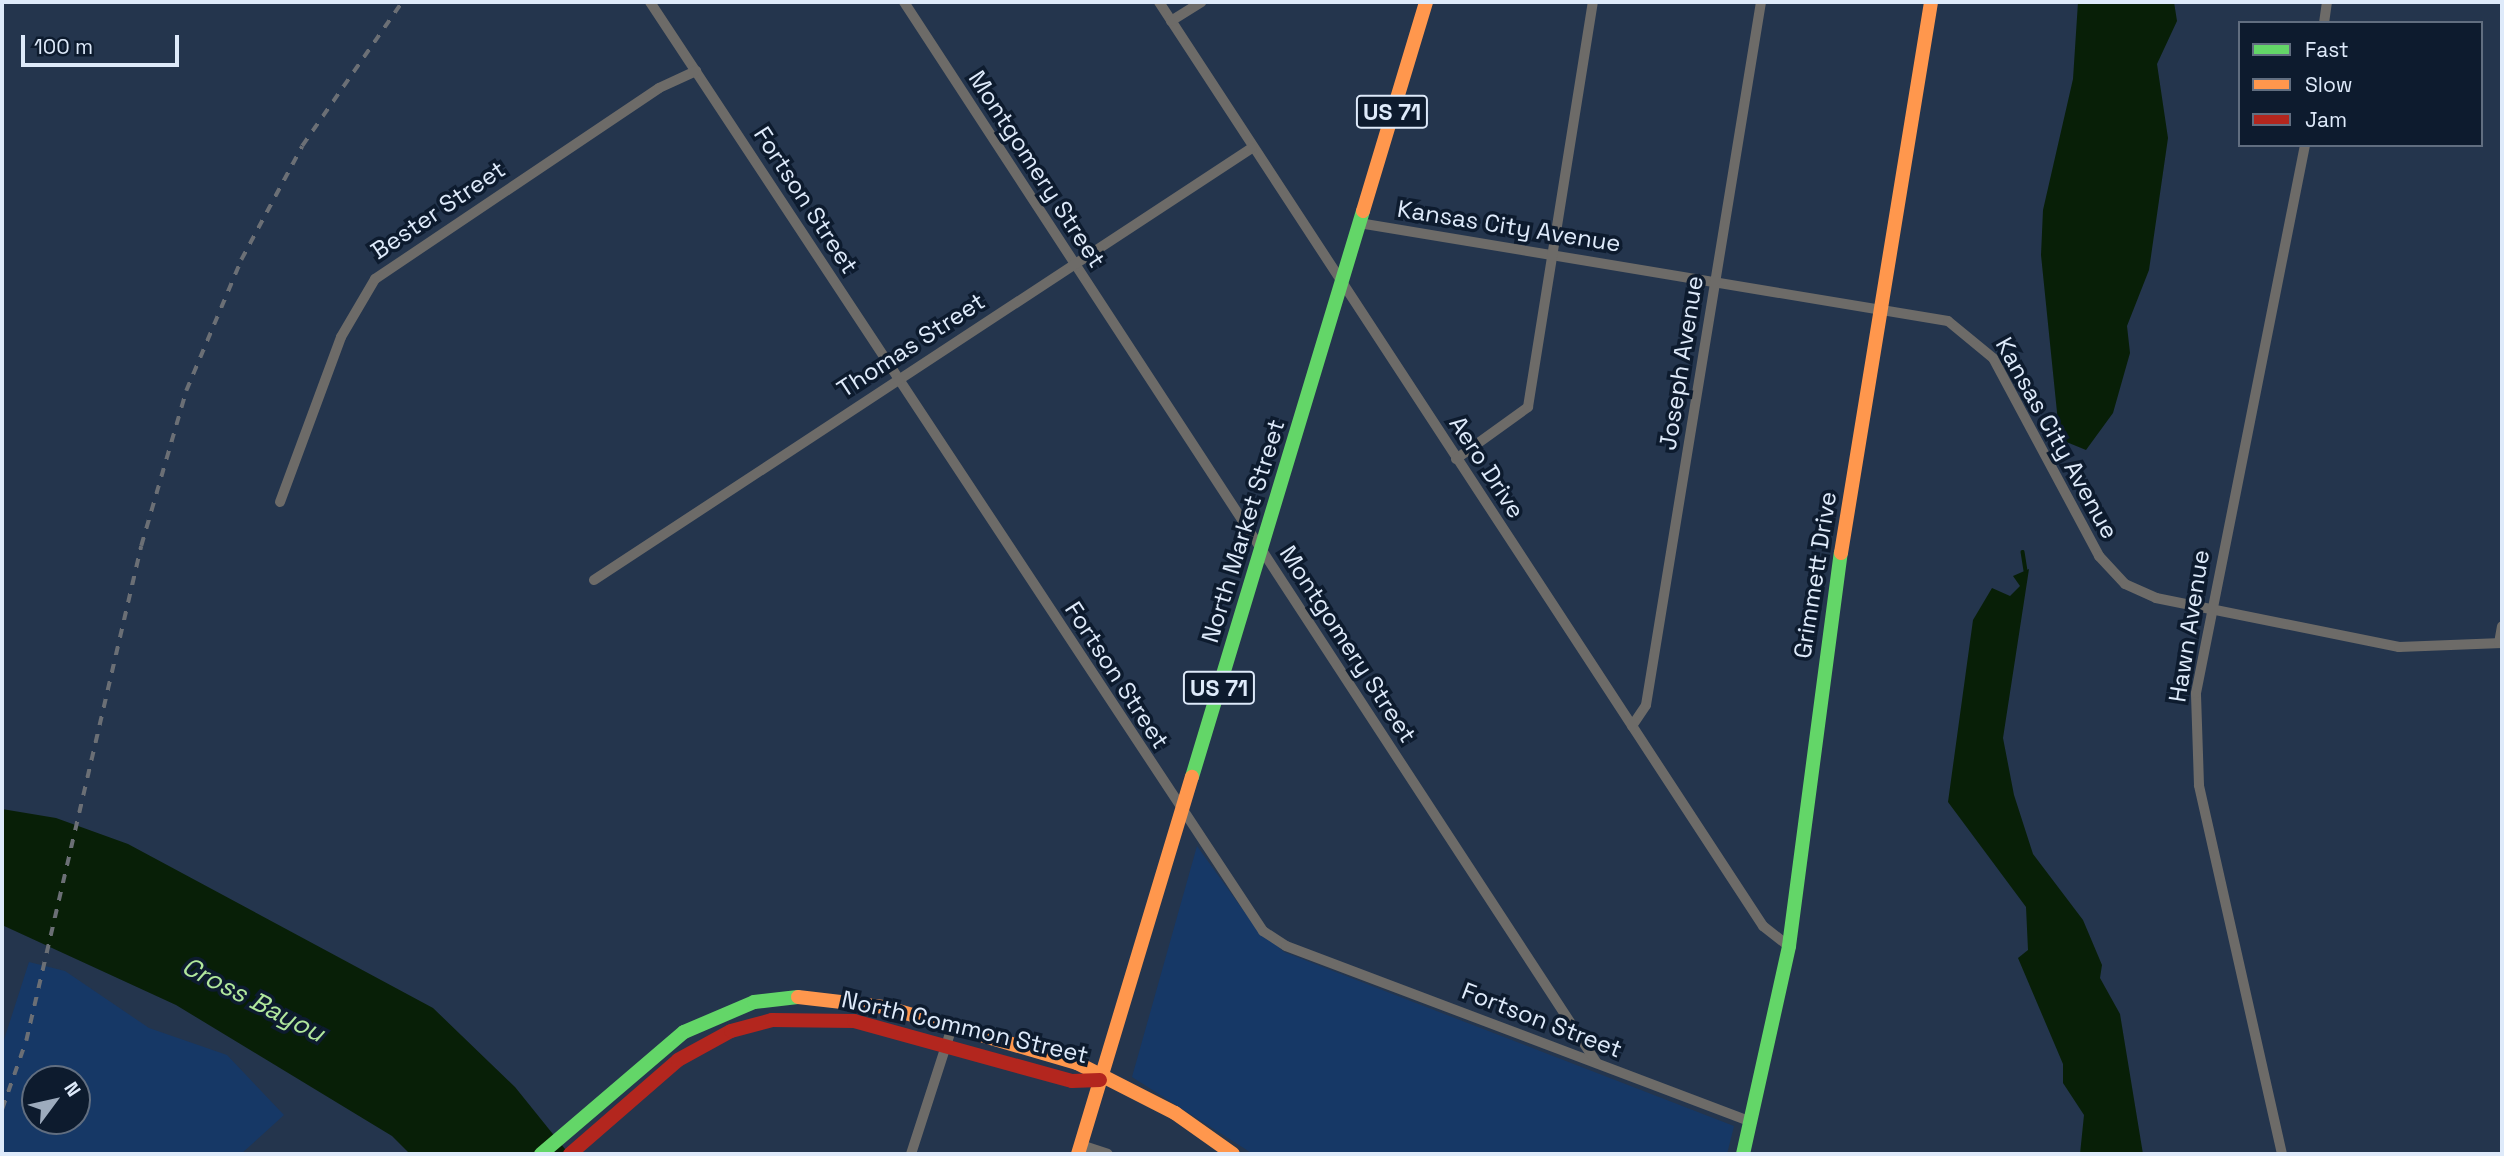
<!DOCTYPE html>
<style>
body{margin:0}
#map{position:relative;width:2504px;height:1156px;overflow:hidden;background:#24354d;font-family:"Space Grotesk",sans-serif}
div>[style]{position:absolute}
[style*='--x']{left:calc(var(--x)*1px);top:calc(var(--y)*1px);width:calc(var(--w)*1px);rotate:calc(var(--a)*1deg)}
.built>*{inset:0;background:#163866}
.water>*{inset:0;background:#081f07}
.stream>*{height:3.5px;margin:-1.75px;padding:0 1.75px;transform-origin:1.75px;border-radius:1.75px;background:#081f07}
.street>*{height:10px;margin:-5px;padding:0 5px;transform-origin:5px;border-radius:5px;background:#6d6b68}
.fast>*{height:14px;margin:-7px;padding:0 7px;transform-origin:7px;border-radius:7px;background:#63d668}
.slow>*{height:14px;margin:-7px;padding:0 7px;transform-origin:7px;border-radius:7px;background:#ff974d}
.jam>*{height:14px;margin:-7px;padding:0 7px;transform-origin:7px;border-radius:7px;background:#b3261e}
.rail>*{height:3.5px;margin-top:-1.75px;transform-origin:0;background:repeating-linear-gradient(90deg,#6b6f75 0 9px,transparent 0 18px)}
span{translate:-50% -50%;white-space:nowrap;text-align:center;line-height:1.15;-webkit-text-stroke:7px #0d1b2e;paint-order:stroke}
.shield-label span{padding:2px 5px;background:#0d1b2e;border:2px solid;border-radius:5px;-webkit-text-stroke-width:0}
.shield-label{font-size:23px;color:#deeafa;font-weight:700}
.street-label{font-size:24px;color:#deeafa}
.water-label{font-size:26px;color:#b1e89d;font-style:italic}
.frame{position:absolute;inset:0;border:4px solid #deeafa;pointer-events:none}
.legend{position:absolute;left:2238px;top:21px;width:245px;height:126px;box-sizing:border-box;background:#0d1b2e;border:2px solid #616e80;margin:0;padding:9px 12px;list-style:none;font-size:21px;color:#deeafa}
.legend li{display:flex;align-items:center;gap:14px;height:35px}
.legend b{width:35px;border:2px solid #616e80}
.north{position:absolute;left:21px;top:1065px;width:70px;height:70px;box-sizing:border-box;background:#0d1b2e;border:2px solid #616e80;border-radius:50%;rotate:57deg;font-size:19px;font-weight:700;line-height:28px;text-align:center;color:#deeafa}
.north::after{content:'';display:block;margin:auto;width:24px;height:32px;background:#9dabbd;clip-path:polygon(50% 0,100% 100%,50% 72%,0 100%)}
.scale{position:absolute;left:21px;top:35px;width:158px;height:32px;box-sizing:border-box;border:4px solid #deeafa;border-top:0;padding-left:9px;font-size:21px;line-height:24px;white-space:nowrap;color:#deeafa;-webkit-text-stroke:5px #0d1b2e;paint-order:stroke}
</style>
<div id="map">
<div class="built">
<i style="clip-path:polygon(1197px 846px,1254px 925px,1284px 952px,1734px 1126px,1727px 1154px,1253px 1154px,1132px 1077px)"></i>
<i style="clip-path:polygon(evenodd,29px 962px,65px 971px,149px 1028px,227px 1055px,284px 1115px,241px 1154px,2px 1154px,2px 1046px,29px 962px,35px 1079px,77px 1079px,77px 1121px,35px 1121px,35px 1079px)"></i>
</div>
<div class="water">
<i style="clip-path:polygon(2078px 2px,2174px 2px,2177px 21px,2157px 64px,2168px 138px,2149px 270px,2127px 326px,2130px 353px,2113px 413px,2086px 450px,2064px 441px,2058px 422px,2041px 255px,2043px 210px,2073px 79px)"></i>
<i style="clip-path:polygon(2029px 569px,2003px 738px,2014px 795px,2033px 854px,2083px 920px,2102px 965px,2100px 978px,2120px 1014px,2143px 1154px,2080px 1154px,2084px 1115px,2063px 1083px,2063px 1064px,2018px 958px,2028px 950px,2026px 907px,1948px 802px,1973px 620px,1992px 588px,2010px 596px,2020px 586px,2013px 576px)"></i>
<i style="clip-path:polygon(2px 809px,56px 818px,128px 844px,433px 1008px,515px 1087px,569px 1154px,410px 1154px,392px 1136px,176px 1005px,2px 925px)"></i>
</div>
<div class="stream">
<i style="--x:2023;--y:552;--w:19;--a:81"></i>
</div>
<div class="street">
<i style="--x:650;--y:2;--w:1113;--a:56.58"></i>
<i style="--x:1263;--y:931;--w:27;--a:33"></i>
<i style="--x:1286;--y:946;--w:496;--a:20.7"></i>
<i style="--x:904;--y:2;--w:1266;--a:56.86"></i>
<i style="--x:1159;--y:2;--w:1104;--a:56.83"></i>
<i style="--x:1763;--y:926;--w:33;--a:38"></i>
<i style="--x:1171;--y:21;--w:36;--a:-32"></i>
<i style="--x:2324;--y:23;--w:21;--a:-82"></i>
<i style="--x:1359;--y:223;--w:597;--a:9.45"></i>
<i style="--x:1948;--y:321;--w:58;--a:39.4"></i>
<i style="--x:1993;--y:358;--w:225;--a:61.8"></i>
<i style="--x:2099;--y:556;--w:38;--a:47"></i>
<i style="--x:2125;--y:584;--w:34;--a:24"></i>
<i style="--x:2156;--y:598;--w:248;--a:11.4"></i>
<i style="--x:2399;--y:647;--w:103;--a:-2.2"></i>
<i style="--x:1456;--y:459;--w:89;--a:-35.8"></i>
<i style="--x:1528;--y:407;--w:410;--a:-80.9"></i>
<i style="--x:280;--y:502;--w:176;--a:-69.7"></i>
<i style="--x:341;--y:337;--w:67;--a:-59.6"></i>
<i style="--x:375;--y:279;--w:342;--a:-33.9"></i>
<i style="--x:659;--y:88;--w:41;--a:-24.7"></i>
<i style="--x:594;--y:580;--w:787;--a:-33.29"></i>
<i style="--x:2499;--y:643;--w:17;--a:-80"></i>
<i style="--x:1632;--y:726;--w:25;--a:-56"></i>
<i style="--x:1646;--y:705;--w:712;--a:-80.71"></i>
<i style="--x:1081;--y:1145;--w:28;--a:18"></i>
<i style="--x:911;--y:1154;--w:133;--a:-72.1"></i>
<i style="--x:2282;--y:1154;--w:378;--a:-102.7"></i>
<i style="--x:2199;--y:785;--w:92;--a:-91.9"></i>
<i style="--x:2196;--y:693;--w:559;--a:-78.75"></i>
</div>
<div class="fast">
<i style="--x:1192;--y:777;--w:591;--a:-73.19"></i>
<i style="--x:541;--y:1154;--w:188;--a:-40.5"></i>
<i style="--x:684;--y:1032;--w:76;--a:-23.2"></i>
<i style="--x:754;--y:1002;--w:44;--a:-6.5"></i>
<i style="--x:1743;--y:1154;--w:213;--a:-77.5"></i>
<i style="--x:1789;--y:946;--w:396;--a:-82.5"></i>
</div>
<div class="slow">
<i style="--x:1363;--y:211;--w:218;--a:-73.2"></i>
<i style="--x:1841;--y:553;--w:558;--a:-80.72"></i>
<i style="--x:798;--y:997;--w:88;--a:6.6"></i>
<i style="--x:885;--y:1007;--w:200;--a:16.3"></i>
<i style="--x:1077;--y:1063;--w:110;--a:27"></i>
<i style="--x:1175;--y:1113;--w:71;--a:35.3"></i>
<i style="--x:1078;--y:1154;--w:394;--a:-73.2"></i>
</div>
<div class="jam">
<i style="--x:570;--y:1154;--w:143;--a:-41"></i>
<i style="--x:678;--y:1060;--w:60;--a:-28.7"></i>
<i style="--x:731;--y:1031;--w:42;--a:-15"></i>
<i style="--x:772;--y:1020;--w:82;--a:0.7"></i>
<i style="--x:854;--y:1021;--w:226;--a:15.4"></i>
<i style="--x:1072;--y:1081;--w:28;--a:-2"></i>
</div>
<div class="rail">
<i style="--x:2;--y:1109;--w:72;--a:-70.6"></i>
<i style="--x:26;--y:1041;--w:508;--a:-76.92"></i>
<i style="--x:141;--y:546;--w:161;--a:-73.8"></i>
<i style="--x:186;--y:391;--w:142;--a:-67.2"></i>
<i style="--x:241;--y:260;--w:129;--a:-61.8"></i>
<i style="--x:302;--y:146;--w:175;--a:-55.2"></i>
</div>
<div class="shield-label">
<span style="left:1392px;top:112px">US 71</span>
<span style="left:1219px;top:688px">US 71</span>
</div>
<div class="street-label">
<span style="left:1037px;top:169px;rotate:57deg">Montgomery Street</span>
<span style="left:806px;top:200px;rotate:57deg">Fortson Street</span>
<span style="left:438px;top:210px;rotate:-34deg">Bester Street</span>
<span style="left:1509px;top:226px;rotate:9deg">Kansas City Avenue</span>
<span style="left:911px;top:345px;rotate:-33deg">Thomas Street</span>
<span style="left:1681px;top:363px;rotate:-81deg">Joseph Avenue</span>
<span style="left:2057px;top:438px;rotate:61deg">Kansas City Avenue</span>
<span style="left:1487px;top:467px;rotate:57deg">Aero Drive</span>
<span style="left:1243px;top:531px;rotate:-73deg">North Market Street</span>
<span style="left:1815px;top:575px;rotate:-81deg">Grimmett Drive</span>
<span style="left:2189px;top:626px;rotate:-81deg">Hawn Avenue</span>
<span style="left:1348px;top:644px;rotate:57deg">Montgomery Street</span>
<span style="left:1117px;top:675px;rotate:57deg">Fortson Street</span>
<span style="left:1542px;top:1020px;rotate:21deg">Fortson Street</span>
<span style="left:965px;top:1027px;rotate:13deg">North Common Street</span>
</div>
<div class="water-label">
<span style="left:253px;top:1000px;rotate:27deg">Cross Bayou</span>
</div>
<div class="frame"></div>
<ul class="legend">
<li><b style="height:9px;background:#63d668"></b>Fast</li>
<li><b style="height:9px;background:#ff974d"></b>Slow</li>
<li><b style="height:9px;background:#b3261e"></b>Jam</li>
</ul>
<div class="north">N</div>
<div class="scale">100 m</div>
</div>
